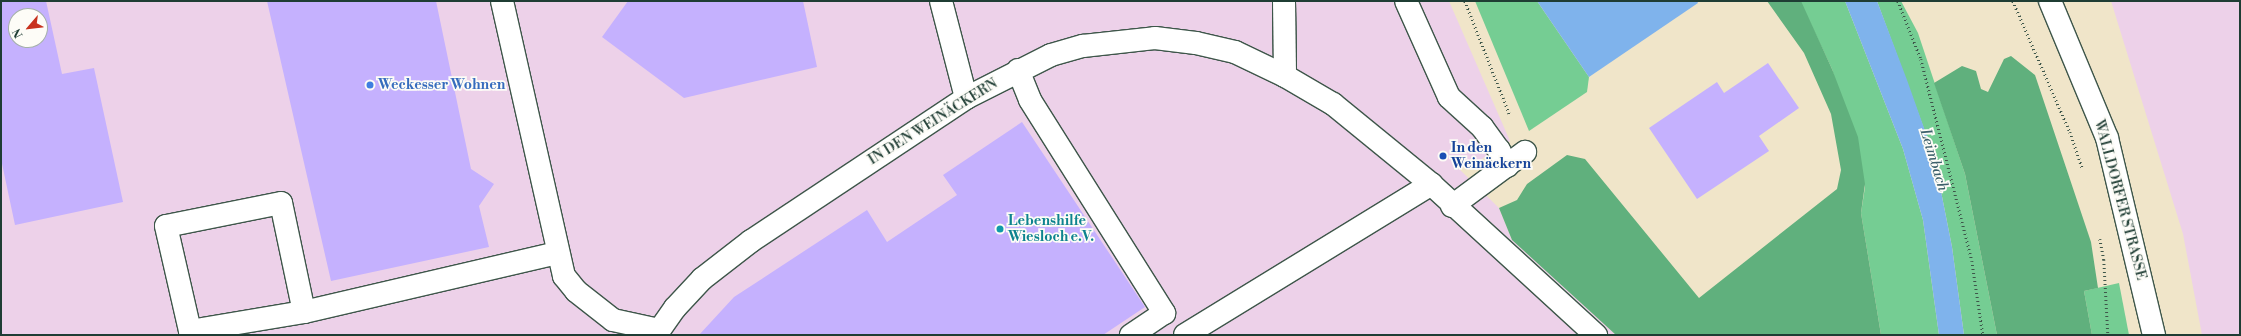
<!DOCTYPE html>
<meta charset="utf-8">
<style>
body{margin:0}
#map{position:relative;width:2241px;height:336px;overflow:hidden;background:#f0e5c9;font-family:"Libre Bodoni",serif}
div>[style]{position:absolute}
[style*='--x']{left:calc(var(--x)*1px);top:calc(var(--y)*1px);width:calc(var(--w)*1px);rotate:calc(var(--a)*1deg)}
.built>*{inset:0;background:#edd1e9}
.green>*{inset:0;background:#75cd93}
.forest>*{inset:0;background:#60b07d}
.water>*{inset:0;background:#7fb3ec}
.building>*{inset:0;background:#c5b1fe}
.path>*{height:2.5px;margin-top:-1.25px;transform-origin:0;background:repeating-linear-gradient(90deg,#3e564a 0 1px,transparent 0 4px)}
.roads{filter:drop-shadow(1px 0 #3e564a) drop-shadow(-1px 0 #3e564a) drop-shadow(0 1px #3e564a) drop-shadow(0 -1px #3e564a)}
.minor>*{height:22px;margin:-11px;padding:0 11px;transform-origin:11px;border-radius:11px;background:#fff}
.dots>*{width:11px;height:11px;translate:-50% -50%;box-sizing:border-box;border:2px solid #fdfcf7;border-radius:50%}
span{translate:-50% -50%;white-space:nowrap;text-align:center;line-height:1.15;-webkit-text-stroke:3.5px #fdfcf7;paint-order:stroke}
.shop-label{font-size:14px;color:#366cbe;font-weight:700}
.left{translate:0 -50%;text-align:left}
.street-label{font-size:14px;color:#1f3d34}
.transit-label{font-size:14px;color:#164399;font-weight:700}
.culture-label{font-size:14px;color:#0d838f;font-weight:700}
.water-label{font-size:15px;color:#3c606b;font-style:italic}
.frame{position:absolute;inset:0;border:2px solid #1f3d34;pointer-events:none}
.north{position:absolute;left:8px;top:8px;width:40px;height:40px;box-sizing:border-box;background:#fdfcf7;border:1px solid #a4b0a9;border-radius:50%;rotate:242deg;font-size:11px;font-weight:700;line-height:16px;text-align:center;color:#1f3d34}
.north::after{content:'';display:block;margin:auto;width:14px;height:18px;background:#c8321e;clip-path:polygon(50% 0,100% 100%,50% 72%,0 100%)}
</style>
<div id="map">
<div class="built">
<i style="clip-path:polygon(evenodd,1px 1px,1449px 1px,1510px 141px,1474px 164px,1453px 163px,1499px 208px,1512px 240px,1616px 335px,1px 335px,1px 1px,16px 16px,40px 16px,40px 40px,16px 40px,16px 16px)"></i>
<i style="clip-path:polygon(2111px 1px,2240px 1px,2240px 335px,2202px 335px,2183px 234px)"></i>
</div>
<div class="green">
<i style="clip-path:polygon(1475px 1px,1537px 1px,1589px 77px,1587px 92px,1529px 131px)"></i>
<i style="clip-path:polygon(1800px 1px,1845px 1px,1903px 149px,1923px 220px,1939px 335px,1881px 335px,1861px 213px,1865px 187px,1832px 69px)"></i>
<i style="clip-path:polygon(1877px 1px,1901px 1px,1918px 33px,1965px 174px,1997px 335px,1964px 335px,1952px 247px,1934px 156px)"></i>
<i style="clip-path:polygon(2119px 283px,2129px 335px,2092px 335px,2084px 291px)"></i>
</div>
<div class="forest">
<i style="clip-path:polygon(1767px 1px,1801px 1px,1832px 69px,1858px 137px,1865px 184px,1861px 213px,1881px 335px,1616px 335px,1512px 240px,1499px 208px,1517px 200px,1527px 184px,1567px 155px,1585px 159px,1699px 298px,1837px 189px,1841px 170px,1831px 114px,1804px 53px)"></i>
<i style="clip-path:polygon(2011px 56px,2035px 75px,2091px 242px,2098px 288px,2084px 291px,2092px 335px,1997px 335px,1965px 174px,1934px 83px,1962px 66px,1976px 71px,1981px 89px,1988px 92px,2004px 59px)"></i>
</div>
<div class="water">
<i style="clip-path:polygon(1537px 1px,1697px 1px,1698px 3px,1589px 77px)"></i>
<i style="clip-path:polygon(1845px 1px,1877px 1px,1907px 80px,1934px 156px,1952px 247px,1964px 335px,1939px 335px,1923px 220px,1903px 149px)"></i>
</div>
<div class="building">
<i style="clip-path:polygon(evenodd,1px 1px,46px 1px,62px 74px,94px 68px,123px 202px,15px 225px,1px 159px,1px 1px,16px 16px,40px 16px,40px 40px,16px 40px,16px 16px)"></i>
<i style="clip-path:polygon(267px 1px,436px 1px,471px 169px,494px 184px,479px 206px,489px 247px,331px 281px)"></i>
<i style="clip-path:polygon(628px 1px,803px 1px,817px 67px,684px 98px,602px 37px)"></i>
<i style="clip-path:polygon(1768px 63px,1799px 108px,1759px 136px,1769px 151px,1697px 199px,1649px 128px,1717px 82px,1724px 93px)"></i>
<i style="clip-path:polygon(1022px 122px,1145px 307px,1103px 335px,699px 335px,734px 297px,867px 210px,887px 242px,957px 195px,943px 175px)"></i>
</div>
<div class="path">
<i style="--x:1465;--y:1;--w:123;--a:68.5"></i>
<i style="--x:1898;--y:1;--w:62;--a:68.4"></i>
<i style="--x:1921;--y:59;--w:208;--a:75.8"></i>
<i style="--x:1972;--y:261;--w:75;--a:81.5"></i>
<i style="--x:2013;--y:1;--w:143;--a:66.5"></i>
<i style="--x:2070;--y:132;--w:39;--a:71"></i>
<i style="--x:2100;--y:239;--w:21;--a:79"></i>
<i style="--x:2104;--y:260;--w:75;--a:86.9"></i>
</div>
<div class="roads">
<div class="minor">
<i style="--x:502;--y:1;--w:282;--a:77.3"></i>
<i style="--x:564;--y:276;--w:19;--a:51"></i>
<i style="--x:576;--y:291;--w:47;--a:38.1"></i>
<i style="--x:613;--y:320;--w:47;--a:12.3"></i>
<i style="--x:941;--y:1;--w:100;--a:75.5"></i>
<i style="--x:1284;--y:1;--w:75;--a:89.2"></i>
<i style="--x:1406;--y:1;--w:105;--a:65.9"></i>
<i style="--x:1449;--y:97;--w:45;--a:42.3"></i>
<i style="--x:1482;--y:127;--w:29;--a:54"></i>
<i style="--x:1499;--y:150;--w:18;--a:63"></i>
<i style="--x:2050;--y:1;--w:148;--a:67.4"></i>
<i style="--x:2107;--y:138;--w:203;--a:76.6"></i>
<i style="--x:1018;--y:70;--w:32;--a:68"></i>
<i style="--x:1030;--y:100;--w:252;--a:57.8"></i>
<i style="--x:1164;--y:313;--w:40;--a:146"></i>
<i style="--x:1452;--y:206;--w:91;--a:-36.5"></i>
<i style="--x:304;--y:312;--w:111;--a:-101.9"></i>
<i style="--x:281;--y:203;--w:117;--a:168.7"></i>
<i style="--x:166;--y:226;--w:108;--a:77.1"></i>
<i style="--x:190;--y:331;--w:116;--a:-9.5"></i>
<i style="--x:304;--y:312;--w:260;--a:-13.1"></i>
<i style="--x:656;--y:335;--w:33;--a:-55"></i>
<i style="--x:675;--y:308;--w:40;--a:-47"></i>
<i style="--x:702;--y:279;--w:62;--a:-37.8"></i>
<i style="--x:751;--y:241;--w:258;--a:-33.6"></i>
<i style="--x:966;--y:98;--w:95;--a:-26.8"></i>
<i style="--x:1051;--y:55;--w:33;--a:-16"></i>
<i style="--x:1083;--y:46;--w:72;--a:-6.3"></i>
<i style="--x:1155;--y:38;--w:41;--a:7"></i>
<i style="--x:1196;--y:43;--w:40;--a:13"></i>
<i style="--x:1235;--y:52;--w:55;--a:25.6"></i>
<i style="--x:1285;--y:76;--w:56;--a:30.3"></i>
<i style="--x:1333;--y:104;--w:127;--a:39.2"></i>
<i style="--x:1431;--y:184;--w:224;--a:42.5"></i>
<i style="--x:1185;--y:335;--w:289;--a:-31.5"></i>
</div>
</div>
<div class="dots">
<i style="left:370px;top:85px;background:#3f7fe0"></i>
<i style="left:1443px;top:156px;background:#1a4fb4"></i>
<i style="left:1000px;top:229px;background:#0f9aa8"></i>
</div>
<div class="shop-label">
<span class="left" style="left:378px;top:85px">Weckesser Wohnen</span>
</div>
<div class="street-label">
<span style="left:933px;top:122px;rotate:-32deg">IN DEN WEINÄCKERN</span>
<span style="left:2120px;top:200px;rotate:75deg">WALLDORFER STRASSE</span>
</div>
<div class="transit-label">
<span class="left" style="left:1451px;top:156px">In den<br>Weinäckern</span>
</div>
<div class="culture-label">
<span class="left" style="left:1008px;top:229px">Lebenshilfe<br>Wiesloch e.V.</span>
</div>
<div class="water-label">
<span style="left:1934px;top:160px;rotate:73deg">Leimbach</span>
</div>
<div class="frame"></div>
<div class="north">N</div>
</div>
